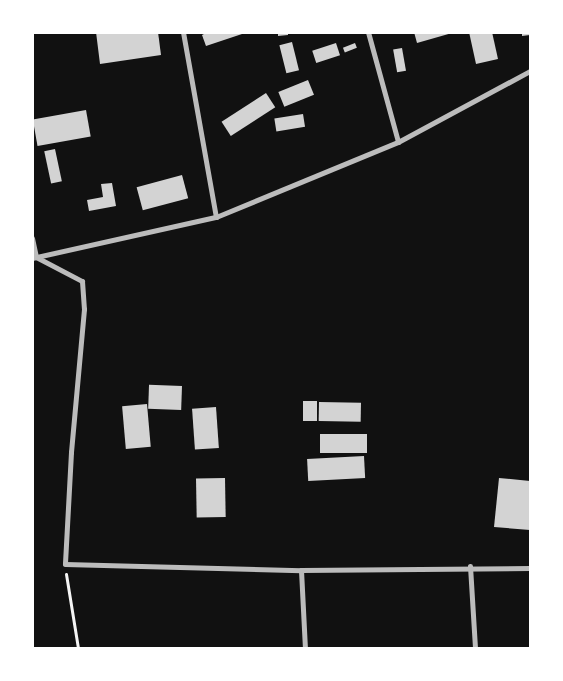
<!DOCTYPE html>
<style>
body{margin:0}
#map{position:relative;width:563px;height:681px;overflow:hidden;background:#111;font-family:"Nunito Sans",sans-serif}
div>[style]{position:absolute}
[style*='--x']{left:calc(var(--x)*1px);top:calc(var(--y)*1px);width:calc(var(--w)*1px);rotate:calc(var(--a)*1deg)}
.building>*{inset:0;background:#d3d3d3;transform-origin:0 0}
.path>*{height:3px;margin:-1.5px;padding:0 1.5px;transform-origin:1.5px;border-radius:1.5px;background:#f5f5f5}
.minor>*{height:5px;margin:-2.5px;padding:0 2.5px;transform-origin:2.5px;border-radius:2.5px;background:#bcbcbc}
span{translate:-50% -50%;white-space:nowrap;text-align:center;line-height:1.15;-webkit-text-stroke:5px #fff;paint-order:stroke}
.frame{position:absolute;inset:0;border:34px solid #fff;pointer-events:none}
</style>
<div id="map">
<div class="building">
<i style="clip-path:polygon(96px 32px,158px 32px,161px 55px,100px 64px)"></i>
<i style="clip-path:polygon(208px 32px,245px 32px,245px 33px,206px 46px,202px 35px)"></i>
<i style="clip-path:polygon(278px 32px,288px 32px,288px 35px,278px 36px)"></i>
<i style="clip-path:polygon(414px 32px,452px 32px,452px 33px,417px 43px)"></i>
<i style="clip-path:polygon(469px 32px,492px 32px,498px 59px,476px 64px)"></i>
<i style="clip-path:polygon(522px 32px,530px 32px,530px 35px,522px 36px)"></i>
<i style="left:292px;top:42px;width:29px;height:13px;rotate:76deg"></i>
<i style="left:336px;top:43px;width:13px;height:25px;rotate:72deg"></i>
<i style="left:355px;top:43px;width:5px;height:13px;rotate:68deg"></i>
<i style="left:402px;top:48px;width:23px;height:9px;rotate:80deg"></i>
<i style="left:308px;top:80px;width:16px;height:32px;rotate:68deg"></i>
<i style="left:266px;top:93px;width:17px;height:53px;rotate:57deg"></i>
<i style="left:86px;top:110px;width:27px;height:54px;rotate:80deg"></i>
<i style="left:303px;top:114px;width:13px;height:29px;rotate:81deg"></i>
<i style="left:55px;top:149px;width:33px;height:11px;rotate:78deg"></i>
<i style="left:182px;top:175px;width:24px;height:47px;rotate:75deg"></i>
<i style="clip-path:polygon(112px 183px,116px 206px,89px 211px,87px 200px,103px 197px,101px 184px)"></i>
<i style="left:182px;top:386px;width:24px;height:33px;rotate:92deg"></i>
<i style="left:317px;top:401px;width:20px;height:14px;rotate:90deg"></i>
<i style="left:319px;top:402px;width:42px;height:19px;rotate:1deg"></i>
<i style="left:147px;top:404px;width:43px;height:25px;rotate:85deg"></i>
<i style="left:216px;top:407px;width:41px;height:24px;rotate:86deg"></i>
<i style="left:320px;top:434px;width:47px;height:19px"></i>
<i style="left:364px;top:456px;width:22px;height:57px;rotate:87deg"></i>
<i style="left:225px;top:478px;width:39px;height:29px;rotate:89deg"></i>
<i style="clip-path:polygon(499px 478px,530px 481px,530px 530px,494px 527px)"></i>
</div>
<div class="path">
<i style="--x:66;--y:574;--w:75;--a:80.8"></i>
</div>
<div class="minor">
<i style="--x:183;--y:32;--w:188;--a:79.9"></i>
<i style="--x:368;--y:32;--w:114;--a:74.7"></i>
<i style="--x:32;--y:238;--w:19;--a:78"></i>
<i style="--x:36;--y:257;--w:52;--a:27.6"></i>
<i style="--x:82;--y:281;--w:28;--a:86"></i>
<i style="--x:84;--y:309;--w:144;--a:95.2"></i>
<i style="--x:71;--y:452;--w:112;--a:93.1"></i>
<i style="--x:65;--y:564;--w:236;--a:1.5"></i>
<i style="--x:301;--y:570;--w:229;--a:-0.5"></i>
<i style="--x:32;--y:258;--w:189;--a:-12.6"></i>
<i style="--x:216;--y:217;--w:197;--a:-22.4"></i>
<i style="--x:398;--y:142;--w:150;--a:-28.3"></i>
<i style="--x:470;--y:566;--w:82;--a:86.5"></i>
<i style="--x:301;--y:570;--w:78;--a:87.1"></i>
</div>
<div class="frame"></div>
</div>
